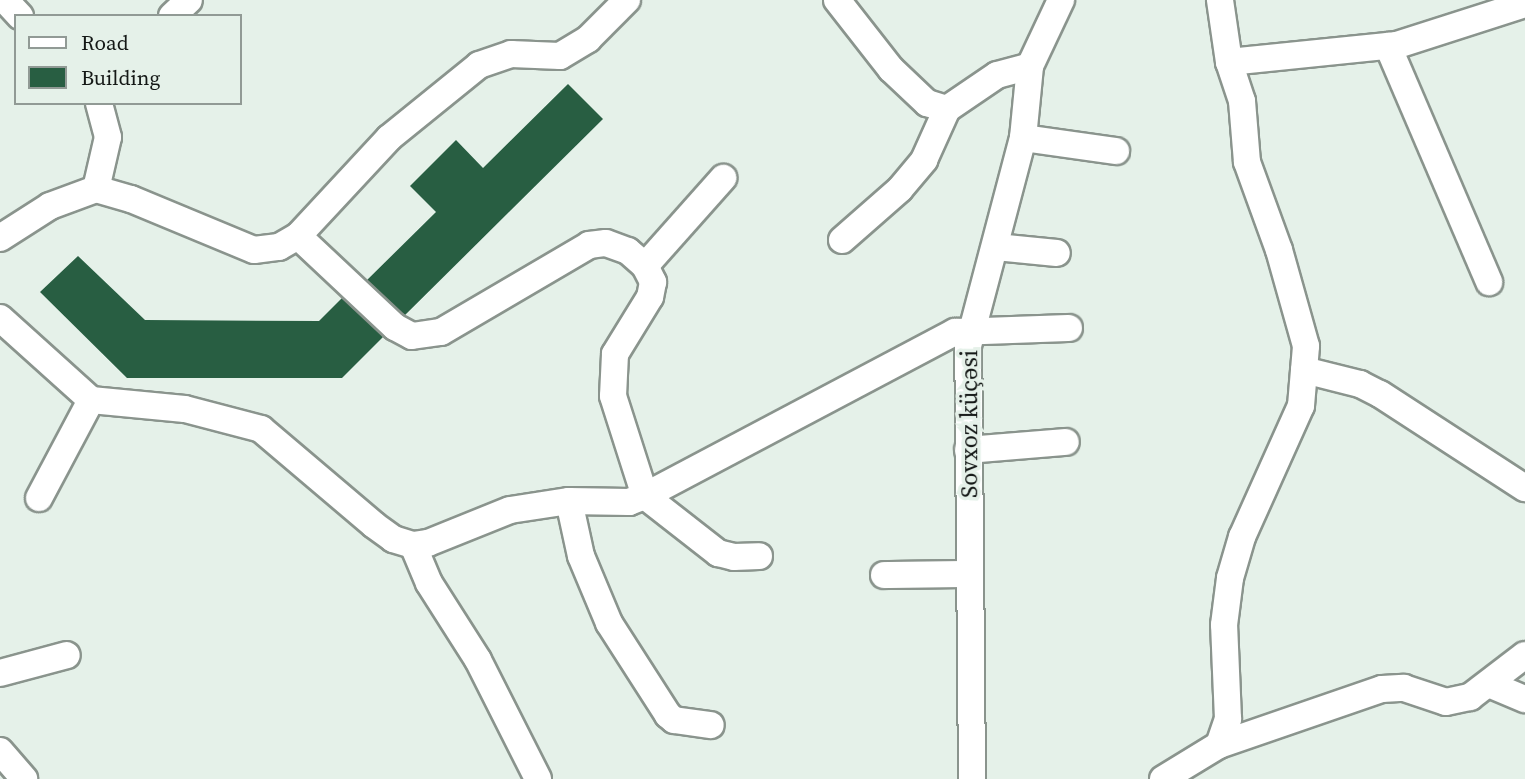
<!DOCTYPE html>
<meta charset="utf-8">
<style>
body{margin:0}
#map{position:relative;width:1525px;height:779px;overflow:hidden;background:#e5f1e9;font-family:"Source Serif 4",serif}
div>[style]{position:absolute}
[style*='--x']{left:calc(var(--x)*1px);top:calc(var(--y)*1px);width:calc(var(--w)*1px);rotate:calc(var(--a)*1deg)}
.building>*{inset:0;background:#285e42}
.roads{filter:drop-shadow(2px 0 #8a948d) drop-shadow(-2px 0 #8a948d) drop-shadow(0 2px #8a948d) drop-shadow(0 -2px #8a948d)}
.minor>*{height:26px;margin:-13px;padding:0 13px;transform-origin:13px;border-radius:13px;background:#fff}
span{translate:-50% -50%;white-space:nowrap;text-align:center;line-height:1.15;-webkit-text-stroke:7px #e5f1e9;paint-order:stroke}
.street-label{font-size:24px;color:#141816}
.legend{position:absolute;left:14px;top:14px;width:228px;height:91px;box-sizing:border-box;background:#e5f1e9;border:2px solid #919a95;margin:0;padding:9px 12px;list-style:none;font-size:21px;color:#141816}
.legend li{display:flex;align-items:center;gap:14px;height:35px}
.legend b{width:35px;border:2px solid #919a95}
</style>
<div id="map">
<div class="building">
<i style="clip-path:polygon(568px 84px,603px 119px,400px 320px,364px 283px,436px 212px,410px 186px,456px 140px,483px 168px)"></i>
<i style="clip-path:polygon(78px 256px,145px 320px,319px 321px,347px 293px,388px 332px,342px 378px,127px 378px,40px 292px)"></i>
</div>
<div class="roads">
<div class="minor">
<i style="--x:5;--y:0;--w:22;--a:47"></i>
<i style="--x:837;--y:0;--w:88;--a:52"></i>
<i style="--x:891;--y:69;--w:50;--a:43.4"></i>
<i style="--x:927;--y:103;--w:21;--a:17"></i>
<i style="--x:172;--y:16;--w:23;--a:-43"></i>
<i style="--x:1388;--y:46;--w:257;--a:66.8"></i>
<i style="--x:1229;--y:62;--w:169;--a:-5.8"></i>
<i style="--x:1397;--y:45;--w:134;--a:-17.8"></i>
<i style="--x:1023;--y:138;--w:94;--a:8"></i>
<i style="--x:96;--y:189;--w:36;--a:16"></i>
<i style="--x:131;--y:199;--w:133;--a:22.5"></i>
<i style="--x:254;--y:250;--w:25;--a:-7"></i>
<i style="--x:279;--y:247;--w:22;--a:-30"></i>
<i style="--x:298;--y:236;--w:134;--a:-47.1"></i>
<i style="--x:389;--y:138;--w:116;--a:-39"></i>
<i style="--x:479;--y:65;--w:34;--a:-19"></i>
<i style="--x:511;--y:54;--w:49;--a:2.3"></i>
<i style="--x:560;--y:56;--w:33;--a:-31"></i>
<i style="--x:588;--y:39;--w:55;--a:-45"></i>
<i style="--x:298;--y:236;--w:133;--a:43.2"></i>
<i style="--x:395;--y:327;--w:19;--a:28"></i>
<i style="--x:412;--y:336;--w:29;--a:-8"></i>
<i style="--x:441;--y:332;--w:172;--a:-30.4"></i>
<i style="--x:589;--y:245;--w:17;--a:-7"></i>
<i style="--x:606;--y:243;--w:23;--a:20"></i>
<i style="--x:628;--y:251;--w:23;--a:41"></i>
<i style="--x:645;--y:266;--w:18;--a:63"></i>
<i style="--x:653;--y:282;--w:15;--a:101"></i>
<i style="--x:650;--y:297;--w:67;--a:121.6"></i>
<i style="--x:615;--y:354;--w:42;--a:92.7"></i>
<i style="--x:613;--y:396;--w:105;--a:72.3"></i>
<i style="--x:645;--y:496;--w:93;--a:38"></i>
<i style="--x:718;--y:553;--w:16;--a:14"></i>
<i style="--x:734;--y:557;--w:25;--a:-2"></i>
<i style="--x:0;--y:238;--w:59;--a:-32.6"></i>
<i style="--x:50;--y:206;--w:49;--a:-20.3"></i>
<i style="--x:96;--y:189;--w:53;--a:-77"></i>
<i style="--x:108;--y:137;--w:35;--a:-105"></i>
<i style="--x:842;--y:240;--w:77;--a:-41.3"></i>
<i style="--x:900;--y:189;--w:38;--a:-50"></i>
<i style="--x:924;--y:160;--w:56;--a:-65.7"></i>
<i style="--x:947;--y:109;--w:60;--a:-34.2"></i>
<i style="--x:997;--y:75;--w:34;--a:-15"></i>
<i style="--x:996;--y:247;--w:61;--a:5.6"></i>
<i style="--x:645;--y:266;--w:118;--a:-48.4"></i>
<i style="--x:0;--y:318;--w:122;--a:42"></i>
<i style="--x:91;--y:400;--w:94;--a:5.5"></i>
<i style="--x:185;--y:409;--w:79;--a:14.7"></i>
<i style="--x:261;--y:429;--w:148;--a:40.3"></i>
<i style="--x:374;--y:525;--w:24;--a:36"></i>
<i style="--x:393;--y:539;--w:21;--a:17"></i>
<i style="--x:413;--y:545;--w:15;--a:-8"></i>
<i style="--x:428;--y:543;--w:88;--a:-21.9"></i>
<i style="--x:510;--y:510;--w:60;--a:-8.7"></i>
<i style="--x:569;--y:501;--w:60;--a:1"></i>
<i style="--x:629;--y:502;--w:17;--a:-21"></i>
<i style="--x:645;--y:496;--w:351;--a:-27.9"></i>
<i style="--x:955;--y:332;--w:114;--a:-2"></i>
<i style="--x:1304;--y:370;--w:58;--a:14"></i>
<i style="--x:1360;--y:384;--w:22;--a:27"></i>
<i style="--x:1380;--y:394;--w:173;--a:33"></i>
<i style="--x:968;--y:450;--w:98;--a:-4.7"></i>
<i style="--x:39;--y:498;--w:111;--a:-62"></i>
<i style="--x:569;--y:501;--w:56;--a:77.7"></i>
<i style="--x:581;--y:556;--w:73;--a:67.3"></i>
<i style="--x:609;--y:623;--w:109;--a:57.3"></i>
<i style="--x:668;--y:715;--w:8;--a:40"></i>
<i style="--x:674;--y:720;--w:37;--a:8"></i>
<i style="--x:413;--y:545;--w:41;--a:67.2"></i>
<i style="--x:429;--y:583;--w:91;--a:57.5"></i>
<i style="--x:478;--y:660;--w:133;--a:63.2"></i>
<i style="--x:884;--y:575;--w:85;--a:-0.7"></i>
<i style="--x:0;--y:673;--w:69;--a:-15"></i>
<i style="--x:1489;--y:684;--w:39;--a:23"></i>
<i style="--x:1219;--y:745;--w:28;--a:-71"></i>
<i style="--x:1228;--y:719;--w:94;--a:-92.4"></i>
<i style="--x:1224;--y:625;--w:47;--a:-82.7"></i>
<i style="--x:1230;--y:578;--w:43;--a:-73.7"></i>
<i style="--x:1242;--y:537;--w:144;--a:-65.8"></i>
<i style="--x:1301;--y:406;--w:60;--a:-85.2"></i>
<i style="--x:1306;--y:346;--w:100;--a:-105.7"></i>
<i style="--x:1279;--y:250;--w:94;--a:-110"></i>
<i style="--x:1247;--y:162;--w:61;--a:-94.7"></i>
<i style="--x:1242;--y:101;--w:41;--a:-108.4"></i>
<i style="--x:1229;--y:62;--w:63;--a:-98.3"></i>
<i style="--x:0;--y:751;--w:37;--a:49"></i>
<i style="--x:972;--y:779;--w:433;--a:-90.5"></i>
<i style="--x:968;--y:346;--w:215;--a:-75.2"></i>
<i style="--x:1023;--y:138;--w:72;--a:-84.4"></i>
<i style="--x:1030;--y:66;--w:73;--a:-64.8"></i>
<i style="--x:1163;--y:779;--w:66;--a:-31.3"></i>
<i style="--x:1219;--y:745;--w:172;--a:-19"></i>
<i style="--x:1382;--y:689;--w:22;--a:-3"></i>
<i style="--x:1404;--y:688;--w:44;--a:18.4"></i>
<i style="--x:1446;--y:702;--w:25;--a:-12"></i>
<i style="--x:1470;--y:697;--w:69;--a:-37.4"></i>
</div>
</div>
<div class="street-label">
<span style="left:969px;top:424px;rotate:-90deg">Sovxoz küçəsi</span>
</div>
<ul class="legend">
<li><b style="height:9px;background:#fff"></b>Road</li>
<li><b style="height:19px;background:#285e42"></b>Building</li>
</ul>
</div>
